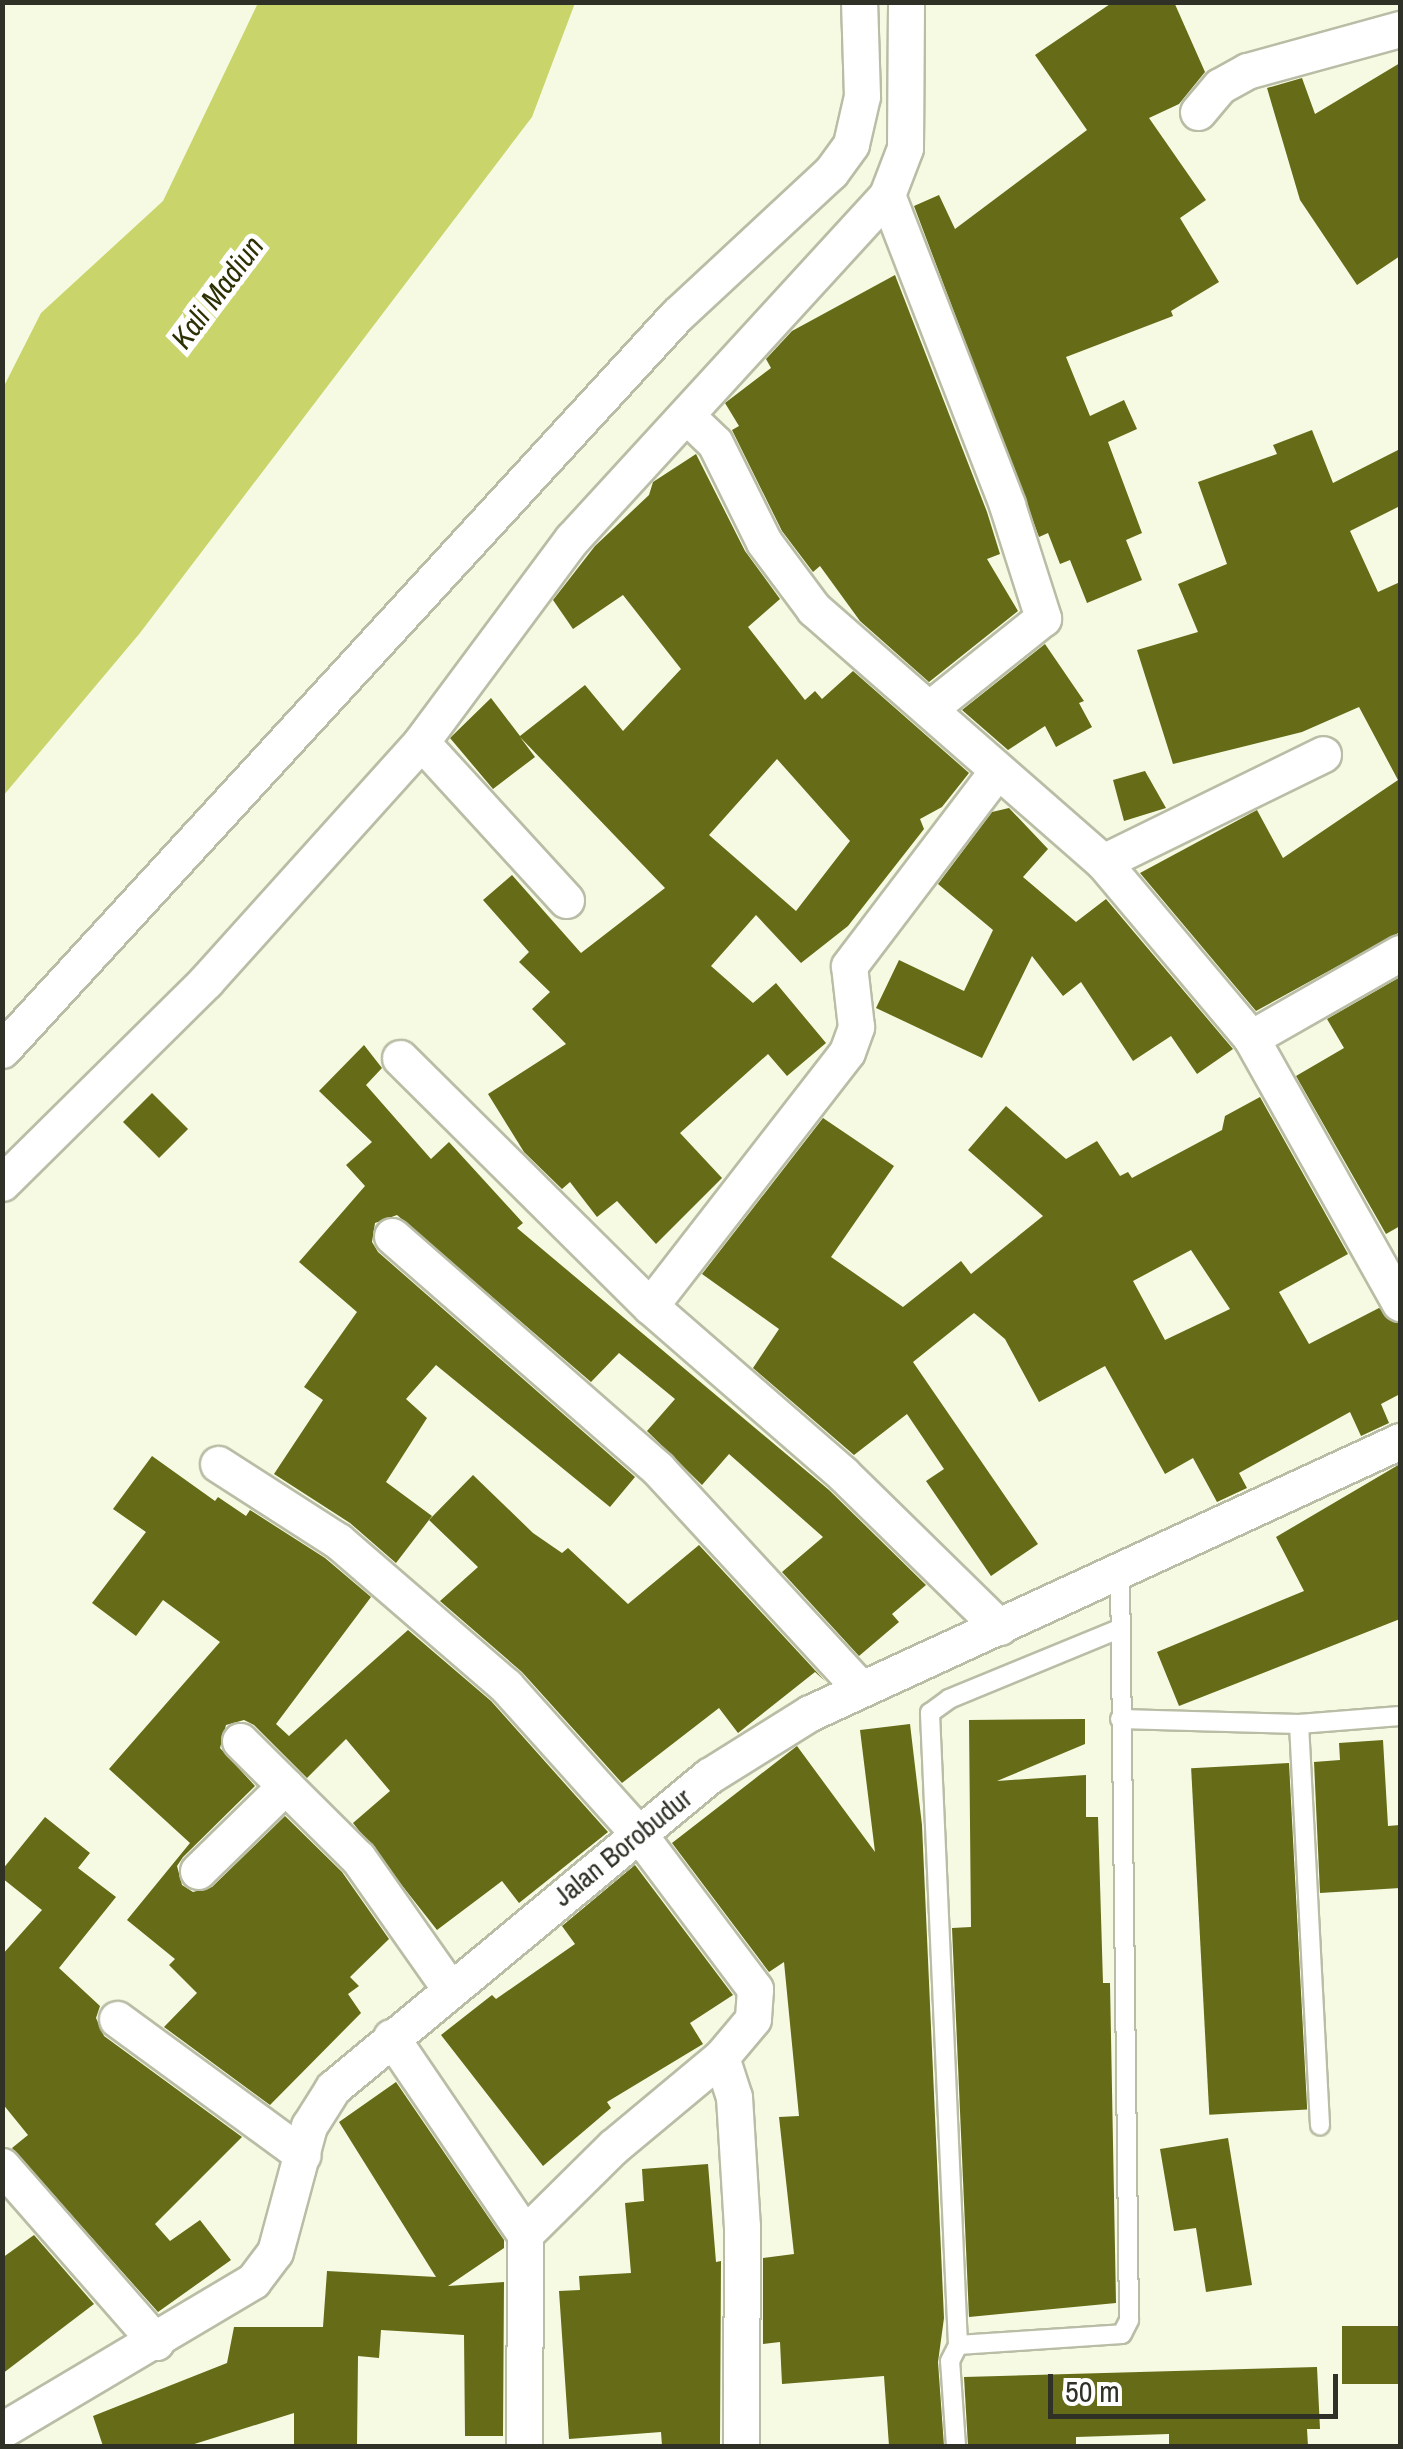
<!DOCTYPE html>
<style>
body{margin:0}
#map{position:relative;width:1403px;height:2449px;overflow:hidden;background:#f6fae2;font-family:"Archivo Narrow",sans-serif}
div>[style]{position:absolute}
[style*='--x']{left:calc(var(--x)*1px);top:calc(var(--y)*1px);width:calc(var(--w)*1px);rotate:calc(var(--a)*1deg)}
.water>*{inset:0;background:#c9d46b}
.building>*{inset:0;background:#656b17;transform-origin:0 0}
.roads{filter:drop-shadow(2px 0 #babda6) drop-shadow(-2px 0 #babda6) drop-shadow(0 2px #babda6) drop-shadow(0 -2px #babda6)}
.lane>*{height:18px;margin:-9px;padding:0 9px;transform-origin:9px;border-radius:9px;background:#fff}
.street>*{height:35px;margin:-17.5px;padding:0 17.5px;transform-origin:17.5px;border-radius:17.5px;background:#fff}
span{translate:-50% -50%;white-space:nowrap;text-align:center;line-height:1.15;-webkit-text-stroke:10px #fff;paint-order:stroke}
.street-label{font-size:28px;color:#2f3127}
.water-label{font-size:30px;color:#2d3103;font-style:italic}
.frame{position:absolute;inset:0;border:5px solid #2f3127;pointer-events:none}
.scale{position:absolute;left:1048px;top:2374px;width:290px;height:45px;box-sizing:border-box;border:5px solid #2f3127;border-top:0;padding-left:12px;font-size:30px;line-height:35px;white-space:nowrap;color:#2f3127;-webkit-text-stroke:8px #fff;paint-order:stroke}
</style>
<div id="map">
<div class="water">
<i style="clip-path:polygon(258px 3px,575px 3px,532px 117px,140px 633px,3px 796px,3px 388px,41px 313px,163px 201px)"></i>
</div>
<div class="building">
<i style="clip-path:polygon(1113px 2px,1174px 2px,1205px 72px,1179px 104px,1149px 118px,1206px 200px,1180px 218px,1219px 282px,1171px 311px,1173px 316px,1066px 357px,1090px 416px,1124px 400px,1137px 429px,1108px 442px,1142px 533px,1126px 540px,1142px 580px,1087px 603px,1070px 560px,1060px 564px,1048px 533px,1039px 537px,914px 206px,939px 195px,955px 229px,1087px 130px,1035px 55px)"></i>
<i style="clip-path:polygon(1400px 63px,1400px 256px,1357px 285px,1300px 200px,1267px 88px,1302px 78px,1315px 114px)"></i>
<i style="clip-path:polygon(895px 275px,987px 512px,1000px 554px,987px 559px,1018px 611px,929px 682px,860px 621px,820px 566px,813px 572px,782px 531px,732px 430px,739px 426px,725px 403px,771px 368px,766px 359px,792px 331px)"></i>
<i style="clip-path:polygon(1312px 430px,1333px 483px,1400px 449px,1400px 506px,1350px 531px,1378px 592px,1400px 582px,1400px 932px,1256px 1011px,1140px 873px,1257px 810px,1283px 858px,1398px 780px,1359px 707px,1302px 732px,1173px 764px,1137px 650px,1198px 632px,1178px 584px,1227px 564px,1198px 482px,1277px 454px,1273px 445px)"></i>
<i style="clip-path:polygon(evenodd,696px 454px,745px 551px,780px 599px,748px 627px,805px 700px,815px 691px,822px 699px,853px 671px,969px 773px,942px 807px,920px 819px,924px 829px,848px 926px,801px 963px,756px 915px,711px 966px,753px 1003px,776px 983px,826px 1043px,787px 1076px,768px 1054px,680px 1133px,722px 1178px,656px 1244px,617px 1201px,597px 1217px,570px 1182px,562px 1189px,524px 1152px,488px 1094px,566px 1044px,532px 1009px,550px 992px,519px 962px,529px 952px,483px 900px,512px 875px,581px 953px,665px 888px,520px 737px,535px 757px,493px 789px,450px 738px,491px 698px,520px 736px,585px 685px,623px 731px,681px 669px,623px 595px,573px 629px,553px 600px,595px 546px,649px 495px,653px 482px,696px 454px,777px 759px,850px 841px,796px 911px,709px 835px,777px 759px)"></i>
<i style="clip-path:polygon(1045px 644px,1084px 701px,1079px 703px,1092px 727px,1056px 747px,1045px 726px,1008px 750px,962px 710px)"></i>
<i style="clip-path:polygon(1145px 771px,1166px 808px,1124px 821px,1113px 780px)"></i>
<i style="clip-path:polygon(1009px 808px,1048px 849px,1023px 877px,1076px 922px,1106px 899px,1233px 1049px,1197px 1074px,1171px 1036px,1133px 1061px,1081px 982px,1063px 996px,1032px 956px,982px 1058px,876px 1008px,899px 960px,964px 991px,993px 930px,938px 884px,992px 812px)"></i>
<i style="clip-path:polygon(1400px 977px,1400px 1226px,1386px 1234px,1296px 1076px,1344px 1048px,1327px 1019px)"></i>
<i style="clip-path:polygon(364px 1045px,382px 1068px,366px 1085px,431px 1159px,449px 1142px,523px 1223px,517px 1228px,829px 1490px,926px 1585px,892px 1614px,899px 1622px,859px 1656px,782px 1572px,823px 1537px,729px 1454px,702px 1485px,647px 1431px,675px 1399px,619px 1353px,591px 1382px,397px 1215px,375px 1223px,372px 1242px,378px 1252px,635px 1477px,610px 1507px,436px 1365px,406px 1399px,427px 1418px,386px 1482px,432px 1516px,396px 1563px,350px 1523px,274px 1474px,323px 1400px,304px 1387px,357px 1312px,299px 1262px,365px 1186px,346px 1165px,372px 1142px,319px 1091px)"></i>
<i style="left:152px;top:1093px;width:51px;height:41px;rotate:45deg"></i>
<i style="clip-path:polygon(evenodd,1260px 1097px,1348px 1254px,1279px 1292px,1309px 1344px,1379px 1308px,1400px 1324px,1400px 1394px,1381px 1404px,1389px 1423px,1361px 1436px,1350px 1412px,1239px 1473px,1247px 1488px,1217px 1502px,1193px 1458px,1165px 1474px,1105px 1366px,1039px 1402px,1005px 1339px,974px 1313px,913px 1362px,1038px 1544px,991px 1576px,926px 1481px,944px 1469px,907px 1414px,854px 1455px,753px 1368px,779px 1329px,702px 1274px,823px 1118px,894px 1166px,831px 1257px,903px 1307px,961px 1261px,971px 1274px,1043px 1216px,968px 1150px,1006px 1106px,1066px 1159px,1097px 1141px,1120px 1176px,1128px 1172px,1132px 1178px,1222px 1130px,1225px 1116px,1260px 1097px,1191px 1250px,1230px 1309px,1165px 1340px,1133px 1281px,1191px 1250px)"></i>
<i style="clip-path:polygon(152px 1456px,215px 1501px,218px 1497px,246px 1516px,250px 1510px,325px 1558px,371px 1597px,276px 1724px,289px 1736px,408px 1630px,491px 1701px,608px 1832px,519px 1903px,502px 1881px,437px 1930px,353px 1823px,390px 1791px,346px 1739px,307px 1778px,254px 1725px,244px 1720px,226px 1725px,220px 1748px,255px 1786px,183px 1857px,177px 1866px,182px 1885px,193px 1892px,212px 1887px,285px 1816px,342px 1872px,389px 1939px,350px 1977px,359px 1986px,348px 1994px,361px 2013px,270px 2105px,164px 2027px,197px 1993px,169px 1965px,175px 1959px,127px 1920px,190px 1843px,109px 1769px,220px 1642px,163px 1600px,136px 1636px,92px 1603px,146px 1532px,113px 1509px)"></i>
<i style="clip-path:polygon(1400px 1464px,1400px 1619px,1179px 1706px,1157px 1652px,1304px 1591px,1276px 1537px)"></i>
<i style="clip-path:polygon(473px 1475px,533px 1533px,562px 1553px,568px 1548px,628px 1604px,699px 1545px,825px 1681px,815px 1672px,738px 1733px,719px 1708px,622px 1783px,522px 1672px,440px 1601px,478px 1567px,429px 1520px)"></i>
<i style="clip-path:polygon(1085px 1719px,1085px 1744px,997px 1781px,1086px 1775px,1086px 1817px,1098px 1817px,1103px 1983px,1110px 1983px,1116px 2303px,969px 2317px,952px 1928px,971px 1927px,969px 1720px)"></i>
<i style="clip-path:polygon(910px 1724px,922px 1825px,944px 2318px,938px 2362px,944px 2446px,889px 2446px,884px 2376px,782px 2384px,780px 2342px,763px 2344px,763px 2258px,794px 2254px,779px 2117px,799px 2116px,784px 1962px,769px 1972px,672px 1843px,797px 1746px,875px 1852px,860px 1730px)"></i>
<i style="clip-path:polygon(1383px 1740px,1388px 1826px,1400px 1825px,1400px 1888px,1320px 1893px,1314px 1762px,1340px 1760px,1339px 1743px)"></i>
<i style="left:1289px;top:1763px;width:347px;height:98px;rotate:87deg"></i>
<i style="clip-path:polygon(45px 1817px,90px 1853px,78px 1868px,116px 1897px,59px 1968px,100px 2006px,96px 2018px,104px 2036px,242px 2137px,155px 2224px,170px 2241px,200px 2220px,231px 2260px,158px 2312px,12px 2148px,28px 2135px,2px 2103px,2px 1955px,42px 1910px,2px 1878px,2px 1870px)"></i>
<i style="clip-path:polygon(635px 1865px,733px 1995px,690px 2023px,703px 2044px,607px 2102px,611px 2108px,543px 2166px,441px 2035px,492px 1995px,496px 1999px,575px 1944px,562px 1926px)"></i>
<i style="clip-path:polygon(396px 2082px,504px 2240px,504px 2248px,448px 2286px,504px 2282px,503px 2436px,465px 2436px,464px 2335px,381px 2330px,379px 2358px,358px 2356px,357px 2446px,294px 2446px,294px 2413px,188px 2446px,103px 2446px,93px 2416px,227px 2363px,234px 2327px,323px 2327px,327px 2271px,436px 2277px,339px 2122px)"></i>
<i style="clip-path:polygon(1228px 2138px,1252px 2285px,1206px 2292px,1196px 2228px,1174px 2231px,1160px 2149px)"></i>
<i style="clip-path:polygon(708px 2164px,716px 2262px,721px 2261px,720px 2445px,662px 2446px,661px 2432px,569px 2439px,559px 2291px,580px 2290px,579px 2276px,631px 2273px,625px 2203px,644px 2201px,642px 2169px)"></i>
<i style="clip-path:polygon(34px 2235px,94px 2304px,2px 2374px,2px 2258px)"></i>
<i style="left:1400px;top:2326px;width:58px;height:58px;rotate:90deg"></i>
<i style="clip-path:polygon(1317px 2367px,1320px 2429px,1307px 2429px,1308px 2446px,1169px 2446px,1169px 2434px,1076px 2437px,1076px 2446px,968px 2446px,964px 2377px)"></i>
</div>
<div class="roads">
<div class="lane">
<i style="--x:1120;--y:1719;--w:179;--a:1.6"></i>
<i style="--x:1299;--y:1724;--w:101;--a:-4.5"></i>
<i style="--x:1299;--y:1724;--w:402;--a:87"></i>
<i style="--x:958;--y:2345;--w:633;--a:-92.54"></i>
<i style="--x:930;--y:1713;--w:24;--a:-36"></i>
<i style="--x:949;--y:1699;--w:184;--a:-22.4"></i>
<i style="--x:956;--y:2446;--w:85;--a:-94"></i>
<i style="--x:950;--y:2361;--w:18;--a:-63"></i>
<i style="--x:958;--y:2345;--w:164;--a:-3.8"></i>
<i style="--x:1122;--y:2334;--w:16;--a:-63"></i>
<i style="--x:1129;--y:2320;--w:747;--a:-90.69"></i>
</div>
<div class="street">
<i style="--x:1198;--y:112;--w:34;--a:-50"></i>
<i style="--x:1220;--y:86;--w:31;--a:-29"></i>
<i style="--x:1247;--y:71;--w:159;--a:-15.4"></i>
<i style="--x:887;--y:195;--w:332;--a:68.8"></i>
<i style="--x:1007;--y:505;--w:119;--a:72.3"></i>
<i style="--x:1043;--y:618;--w:146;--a:141.4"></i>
<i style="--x:688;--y:417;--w:37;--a:44"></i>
<i style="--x:715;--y:443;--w:110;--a:63.7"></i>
<i style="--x:764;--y:542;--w:84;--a:53.3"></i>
<i style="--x:814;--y:609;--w:384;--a:41.2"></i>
<i style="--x:1103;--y:862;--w:230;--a:49.9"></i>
<i style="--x:1251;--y:1038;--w:304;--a:60.7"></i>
<i style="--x:1103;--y:862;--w:245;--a:-26.1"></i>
<i style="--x:566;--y:900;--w:214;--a:-132.5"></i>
<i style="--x:421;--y:742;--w:253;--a:-53.4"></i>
<i style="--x:572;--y:539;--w:466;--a:-47.5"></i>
<i style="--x:887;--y:195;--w:50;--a:-69"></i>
<i style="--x:905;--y:148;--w:146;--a:-89.6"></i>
<i style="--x:1251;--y:1038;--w:172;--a:-29.7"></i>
<i style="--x:2;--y:1050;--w:998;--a:-47.44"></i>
<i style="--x:677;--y:315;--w:210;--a:-42.9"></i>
<i style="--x:831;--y:172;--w:34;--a:-54"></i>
<i style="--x:851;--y:144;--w:49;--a:-77.1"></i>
<i style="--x:862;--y:96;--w:94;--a:-91.8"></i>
<i style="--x:400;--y:1058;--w:352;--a:44.8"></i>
<i style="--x:650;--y:1306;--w:256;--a:41"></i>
<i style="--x:843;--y:1474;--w:219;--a:44.4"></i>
<i style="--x:2;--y:1183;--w:287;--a:-44.7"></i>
<i style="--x:206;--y:981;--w:321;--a:-48"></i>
<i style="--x:392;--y:1236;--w:354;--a:41.2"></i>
<i style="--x:658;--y:1469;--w:299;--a:47.3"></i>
<i style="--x:650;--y:1306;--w:321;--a:-52.2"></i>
<i style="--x:847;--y:1052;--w:27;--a:-70"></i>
<i style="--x:856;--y:1027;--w:61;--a:-96.5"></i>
<i style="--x:849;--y:966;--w:243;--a:-52.8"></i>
<i style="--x:218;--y:1464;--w:143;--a:32.7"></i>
<i style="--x:338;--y:1541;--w:222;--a:40.8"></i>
<i style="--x:506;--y:1686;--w:198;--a:48.1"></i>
<i style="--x:638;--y:1833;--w:195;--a:53.1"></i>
<i style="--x:755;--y:1989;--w:30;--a:94"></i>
<i style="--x:753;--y:2019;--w:50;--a:130.1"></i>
<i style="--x:240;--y:1741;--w:166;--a:44.8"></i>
<i style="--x:358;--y:1858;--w:160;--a:54.9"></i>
<i style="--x:198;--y:1871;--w:122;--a:-44.3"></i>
<i style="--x:117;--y:2019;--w:230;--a:36.2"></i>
<i style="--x:391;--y:2037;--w:238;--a:55.8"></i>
<i style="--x:2;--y:2166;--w:234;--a:48.8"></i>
<i style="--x:2;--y:2430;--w:292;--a:-30.7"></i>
<i style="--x:253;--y:2281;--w:36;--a:-53"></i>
<i style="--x:275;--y:2252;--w:131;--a:-74.9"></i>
<i style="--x:309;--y:2126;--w:45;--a:-57.7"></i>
<i style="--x:333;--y:2088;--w:489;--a:-39.7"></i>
<i style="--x:709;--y:1776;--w:119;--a:-32"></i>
<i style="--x:810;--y:1713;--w:650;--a:-24.75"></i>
<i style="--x:524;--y:2446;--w:212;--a:-89.7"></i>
<i style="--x:525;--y:2234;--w:124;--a:-44.7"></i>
<i style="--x:613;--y:2147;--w:141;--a:-39.8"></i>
<i style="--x:721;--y:2057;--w:42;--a:72"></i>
<i style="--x:734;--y:2097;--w:129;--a:86.5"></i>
<i style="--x:742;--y:2226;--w:220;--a:90.3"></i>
</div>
</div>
<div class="street-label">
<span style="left:622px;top:1847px;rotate:-39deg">Jalan Borobudur</span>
</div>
<div class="water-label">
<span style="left:217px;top:292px;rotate:-53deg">Kali Madiun</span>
</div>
<div class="frame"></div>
<div class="scale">50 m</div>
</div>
